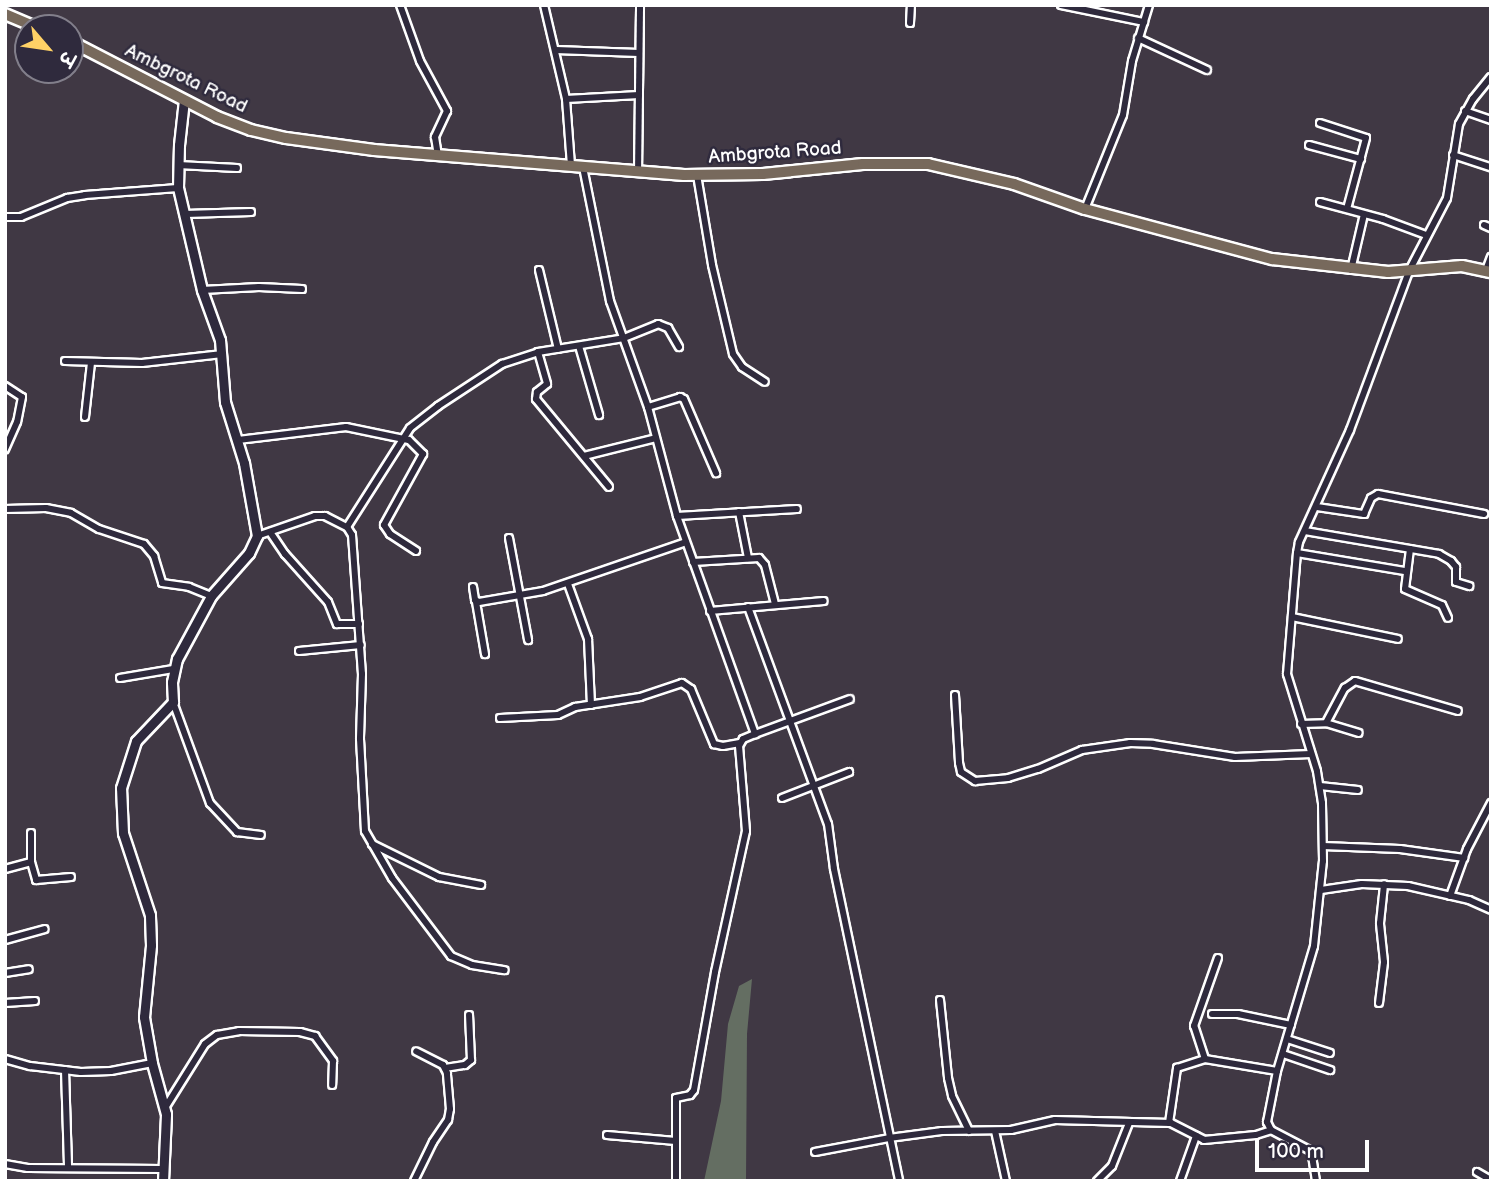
<!DOCTYPE html>
<html>
<head>
<meta charset="utf-8">
<style>
	body { margin:0 }
	#map { position:relative; width:1496px; height:1186px; overflow:hidden; background:#403844; font-family:"Balsamiq Sans","Playpen Sans Deva",sans-serif }
	div>[style] { position:absolute }
	[style*='--x'] { left:calc(var(--x)*1px); top:calc(var(--y)*1px); width:calc(var(--w)*1px); rotate:calc(var(--a)*1deg) }
	.green>* { inset:0; background:#646e62 }
	.roads { filter:drop-shadow(2px 0 #fff) drop-shadow(-2px 0 #fff) drop-shadow(0 2px #fff) drop-shadow(0 -2px #fff) }
	.street>* { height:6px; margin:-3px; padding:0 3px; transform-origin:3px; border-radius:3px; background:#2f2a3d }
	.secondary>* { height:9px; margin:-4.5px; padding:0 4.5px; transform-origin:4.5px; border-radius:4.5px; background:#2f2a3d }
	.primary>* { height:10px; margin:-5px; padding:0 5px; transform-origin:5px; border-radius:5px; background:#77695c }
	span { translate:-50% -50%; white-space:nowrap; text-align:center; line-height:1.15; -webkit-text-stroke:5px #2f2a3d; paint-order:stroke }
	.street-label { font-size:19px; color:#fff }
	.frame { position:absolute; inset:0; border:7px solid #fff; pointer-events:none }
	.north { position:absolute; left:14px; top:14px; width:70px; height:70px; box-sizing:border-box; background:#2f2a3d; border:2px solid #827f8b; border-radius:50%; rotate:119deg; font-size:19px; font-weight:700; line-height:28px; text-align:center; color:#fff }
	.north::after { content:''; display:block; margin:auto; width:24px; height:32px; background:#ffd166; clip-path:polygon(50% 0,100% 100%,50% 72%,0 100%) }
	.scale { position:absolute; left:1255px; top:1140px; width:114px; height:32px; box-sizing:border-box; border:4px solid #fff; border-top:0; padding-left:9px; font-size:21px; line-height:24px; white-space:nowrap; color:#fff; -webkit-text-stroke:5px #2f2a3d; paint-order:stroke }
</style>
</head>
<body>
<div id="map">
	<div class="green">
		<i style="clip-path:polygon(752px 979px,747px 1034px,746px 1181px,704px 1181px,721px 1101px,728px 1024px,739px 986px)"></i>
	</div>
	<div class="roads">
		<div class="street">
			<i style="--x:400;--y:5;--w:59;--a:70.3"></i>
			<i style="--x:420;--y:61;--w:57;--a:61.6"></i>
			<i style="--x:447;--y:111;--w:29;--a:115"></i>
			<i style="--x:435;--y:137;--w:18;--a:81"></i>
			<i style="--x:544;--y:5;--w:97;--a:76.8"></i>
			<i style="--x:566;--y:99;--w:67;--a:85.7"></i>
			<i style="--x:1061;--y:5;--w:85;--a:11.6"></i>
			<i style="--x:910;--y:23;--w:18;--a:-87"></i>
			<i style="--x:1138;--y:38;--w:76;--a:24.9"></i>
			<i style="--x:556;--y:50;--w:83;--a:2.1"></i>
			<i style="--x:566;--y:99;--w:73;--a:-3.1"></i>
			<i style="--x:1465;--y:111;--w:28;--a:19"></i>
			<i style="--x:1320;--y:123;--w:48;--a:18.1"></i>
			<i style="--x:1366;--y:138;--w:73;--a:105"></i>
			<i style="--x:1309;--y:145;--w:54;--a:15.1"></i>
			<i style="--x:1453;--y:155;--w:40;--a:18"></i>
			<i style="--x:178;--y:165;--w:59;--a:2.9"></i>
			<i style="--x:583;--y:167;--w:137;--a:78.6"></i>
			<i style="--x:610;--y:301;--w:113;--a:70.3"></i>
			<i style="--x:648;--y:407;--w:113;--a:75.1"></i>
			<i style="--x:677;--y:516;--w:232;--a:70.3"></i>
			<i style="--x:638;--y:173;--w:168;--a:-89.3"></i>
			<i style="--x:697;--y:175;--w:91;--a:80.5"></i>
			<i style="--x:712;--y:265;--w:91;--a:76.7"></i>
			<i style="--x:733;--y:354;--w:16;--a:55"></i>
			<i style="--x:742;--y:367;--w:27;--a:33"></i>
			<i style="--x:1320;--y:202;--w:65;--a:15.1"></i>
			<i style="--x:1383;--y:219;--w:46;--a:20.4"></i>
			<i style="--x:1085;--y:209;--w:101;--a:-68"></i>
			<i style="--x:1123;--y:115;--w:55;--a:-80.5"></i>
			<i style="--x:1132;--y:61;--w:59;--a:-73.1"></i>
			<i style="--x:185;--y:214;--w:66;--a:-1.7"></i>
			<i style="--x:5;--y:217;--w:16;--a:0"></i>
			<i style="--x:21;--y:217;--w:50;--a:-22.4"></i>
			<i style="--x:67;--y:198;--w:18;--a:-9"></i>
			<i style="--x:85;--y:195;--w:93;--a:-4.3"></i>
			<i style="--x:1484;--y:225;--w:8;--a:23"></i>
			<i style="--x:539;--y:270;--w:81;--a:76.5"></i>
			<i style="--x:1351;--y:270;--w:57;--a:-76.9"></i>
			<i style="--x:1486;--y:270;--w:14;--a:-69"></i>
			<i style="--x:202;--y:290;--w:57;--a:-3"></i>
			<i style="--x:259;--y:287;--w:43;--a:2.7"></i>
			<i style="--x:579;--y:346;--w:72;--a:73.8"></i>
			<i style="--x:538;--y:352;--w:33;--a:74"></i>
			<i style="--x:547;--y:384;--w:13;--a:141"></i>
			<i style="--x:537;--y:392;--w:7;--a:98"></i>
			<i style="--x:536;--y:399;--w:114;--a:50.3"></i>
			<i style="--x:65;--y:361;--w:77;--a:1.5"></i>
			<i style="--x:142;--y:363;--w:81;--a:-6.4"></i>
			<i style="--x:5;--y:386;--w:20;--a:33"></i>
			<i style="--x:22;--y:397;--w:25;--a:101"></i>
			<i style="--x:17;--y:422;--w:30;--a:114"></i>
			<i style="--x:648;--y:407;--w:34;--a:-17"></i>
			<i style="--x:680;--y:397;--w:4;--a:27"></i>
			<i style="--x:684;--y:399;--w:81;--a:66.6"></i>
			<i style="--x:85;--y:417;--w:54;--a:-83.7"></i>
			<i style="--x:238;--y:440;--w:109;--a:-6.9"></i>
			<i style="--x:346;--y:427;--w:64;--a:11.7"></i>
			<i style="--x:409;--y:440;--w:20;--a:45"></i>
			<i style="--x:423;--y:454;--w:81;--a:118.8"></i>
			<i style="--x:384;--y:525;--w:11;--a:56"></i>
			<i style="--x:390;--y:534;--w:31;--a:33"></i>
			<i style="--x:584;--y:456;--w:74;--a:-14"></i>
			<i style="--x:1317;--y:507;--w:48;--a:8.5"></i>
			<i style="--x:1364;--y:514;--w:17;--a:-66"></i>
			<i style="--x:1371;--y:498;--w:8;--a:-30"></i>
			<i style="--x:1378;--y:494;--w:108;--a:10.7"></i>
			<i style="--x:5;--y:509;--w:41;--a:-1.4"></i>
			<i style="--x:46;--y:508;--w:25;--a:11"></i>
			<i style="--x:71;--y:513;--w:32;--a:30"></i>
			<i style="--x:99;--y:529;--w:47;--a:18.4"></i>
			<i style="--x:144;--y:544;--w:16;--a:50"></i>
			<i style="--x:154;--y:556;--w:28;--a:73"></i>
			<i style="--x:162;--y:583;--w:27;--a:8"></i>
			<i style="--x:189;--y:587;--w:24;--a:22"></i>
			<i style="--x:739;--y:512;--w:47;--a:78.9"></i>
			<i style="--x:677;--y:516;--w:120;--a:-3.3"></i>
			<i style="--x:347;--y:527;--w:117;--a:-57.5"></i>
			<i style="--x:410;--y:428;--w:36;--a:-38"></i>
			<i style="--x:438;--y:406;--w:77;--a:-33.3"></i>
			<i style="--x:502;--y:364;--w:38;--a:-18"></i>
			<i style="--x:538;--y:352;--w:87;--a:-9.2"></i>
			<i style="--x:624;--y:338;--w:37;--a:-22"></i>
			<i style="--x:658;--y:324;--w:11;--a:22"></i>
			<i style="--x:668;--y:328;--w:22;--a:60"></i>
			<i style="--x:1305;--y:531;--w:136;--a:9.7"></i>
			<i style="--x:1439;--y:554;--w:14;--a:30"></i>
			<i style="--x:1451;--y:561;--w:8;--a:50"></i>
			<i style="--x:1456;--y:567;--w:15;--a:90"></i>
			<i style="--x:1456;--y:582;--w:14;--a:17"></i>
			<i style="--x:270;--y:532;--w:27;--a:56"></i>
			<i style="--x:285;--y:554;--w:64;--a:48.1"></i>
			<i style="--x:328;--y:602;--w:24;--a:68"></i>
			<i style="--x:337;--y:624;--w:22;--a:0"></i>
			<i style="--x:257;--y:536;--w:61;--a:-19"></i>
			<i style="--x:315;--y:516;--w:10;--a:0"></i>
			<i style="--x:325;--y:516;--w:25;--a:27"></i>
			<i style="--x:347;--y:527;--w:9;--a:58"></i>
			<i style="--x:352;--y:535;--w:139;--a:85.9"></i>
			<i style="--x:362;--y:674;--w:65;--a:91.8"></i>
			<i style="--x:360;--y:739;--w:92;--a:86.9"></i>
			<i style="--x:365;--y:831;--w:54;--a:60.1"></i>
			<i style="--x:392;--y:878;--w:98;--a:52.9"></i>
			<i style="--x:451;--y:956;--w:23;--a:23"></i>
			<i style="--x:472;--y:965;--w:33;--a:9"></i>
			<i style="--x:509;--y:538;--w:104;--a:79.4"></i>
			<i style="--x:1410;--y:549;--w:40;--a:97.1"></i>
			<i style="--x:1405;--y:589;--w:40;--a:23.4"></i>
			<i style="--x:1442;--y:605;--w:14;--a:65"></i>
			<i style="--x:1297;--y:553;--w:109;--a:9.5"></i>
			<i style="--x:693;--y:562;--w:66;--a:-3.5"></i>
			<i style="--x:759;--y:558;--w:9;--a:49"></i>
			<i style="--x:765;--y:565;--w:40;--a:75.6"></i>
			<i style="--x:568;--y:584;--w:59;--a:70"></i>
			<i style="--x:588;--y:639;--w:66;--a:87.4"></i>
			<i style="--x:473;--y:587;--w:13;--a:81"></i>
			<i style="--x:475;--y:600;--w:4;--a:27"></i>
			<i style="--x:479;--y:602;--w:65;--a:-9.8"></i>
			<i style="--x:543;--y:591;--w:151;--a:-18.9"></i>
			<i style="--x:476;--y:602;--w:53;--a:80.2"></i>
			<i style="--x:748;--y:607;--w:231;--a:69.8"></i>
			<i style="--x:828;--y:824;--w:45;--a:82.4"></i>
			<i style="--x:834;--y:869;--w:319;--a:78.2"></i>
			<i style="--x:710;--y:611;--w:114;--a:-5"></i>
			<i style="--x:1292;--y:617;--w:108;--a:11.7"></i>
			<i style="--x:299;--y:651;--w:62;--a:-5.5"></i>
			<i style="--x:120;--y:678;--w:54;--a:-9.6"></i>
			<i style="--x:955;--y:695;--w:68;--a:86.6"></i>
			<i style="--x:959;--y:763;--w:9;--a:77"></i>
			<i style="--x:961;--y:772;--w:17;--a:33"></i>
			<i style="--x:975;--y:781;--w:33;--a:-5"></i>
			<i style="--x:1008;--y:778;--w:31;--a:-17"></i>
			<i style="--x:1038;--y:769;--w:48;--a:-23.4"></i>
			<i style="--x:1082;--y:750;--w:49;--a:-8.3"></i>
			<i style="--x:1130;--y:743;--w:23;--a:2"></i>
			<i style="--x:1153;--y:744;--w:83;--a:9"></i>
			<i style="--x:1235;--y:757;--w:76;--a:-2.3"></i>
			<i style="--x:173;--y:702;--w:108;--a:69.9"></i>
			<i style="--x:210;--y:803;--w:40;--a:47"></i>
			<i style="--x:237;--y:832;--w:24;--a:7"></i>
			<i style="--x:500;--y:718;--w:58;--a:-3"></i>
			<i style="--x:558;--y:715;--w:19;--a:-25"></i>
			<i style="--x:575;--y:707;--w:66;--a:-8.7"></i>
			<i style="--x:640;--y:697;--w:44;--a:-18.4"></i>
			<i style="--x:682;--y:683;--w:11;--a:34"></i>
			<i style="--x:691;--y:689;--w:60;--a:67.3"></i>
			<i style="--x:714;--y:744;--w:9;--a:13"></i>
			<i style="--x:723;--y:746;--w:17;--a:-10"></i>
			<i style="--x:1326;--y:723;--w:40;--a:-62"></i>
			<i style="--x:1345;--y:688;--w:12;--a:-35"></i>
			<i style="--x:1355;--y:681;--w:107;--a:16.2"></i>
			<i style="--x:1301;--y:724;--w:25;--a:-2"></i>
			<i style="--x:1326;--y:723;--w:34;--a:17"></i>
			<i style="--x:1320;--y:786;--w:38;--a:6"></i>
			<i style="--x:782;--y:798;--w:72;--a:-21.2"></i>
			<i style="--x:372;--y:844;--w:75;--a:26.2"></i>
			<i style="--x:439;--y:877;--w:43;--a:10.8"></i>
			<i style="--x:1323;--y:846;--w:77;--a:2.2"></i>
			<i style="--x:1400;--y:849;--w:65;--a:8"></i>
			<i style="--x:31;--y:862;--w:19;--a:74"></i>
			<i style="--x:36;--y:880;--w:35;--a:-5"></i>
			<i style="--x:5;--y:869;--w:27;--a:-15"></i>
			<i style="--x:31;--y:862;--w:29;--a:-90"></i>
			<i style="--x:1321;--y:890;--w:41;--a:-8.3"></i>
			<i style="--x:1362;--y:884;--w:46;--a:2.5"></i>
			<i style="--x:1408;--y:886;--w:63;--a:12.9"></i>
			<i style="--x:1469;--y:900;--w:24;--a:24"></i>
			<i style="--x:1450;--y:896;--w:50;--a:-70.1"></i>
			<i style="--x:1467;--y:849;--w:52;--a:-62.4"></i>
			<i style="--x:5;--y:940;--w:41;--a:-15.4"></i>
			<i style="--x:5;--y:973;--w:24;--a:-9"></i>
			<i style="--x:940;--y:1000;--w:78;--a:84.1"></i>
			<i style="--x:948;--y:1078;--w:18;--a:77"></i>
			<i style="--x:952;--y:1096;--w:39;--a:64"></i>
			<i style="--x:5;--y:1003;--w:30;--a:-4"></i>
			<i style="--x:1379;--y:1003;--w:41;--a:-83"></i>
			<i style="--x:1384;--y:962;--w:39;--a:-96"></i>
			<i style="--x:1380;--y:923;--w:39;--a:-84"></i>
			<i style="--x:1212;--y:1014;--w:26;--a:0"></i>
			<i style="--x:1238;--y:1014;--w:54;--a:11.7"></i>
			<i style="--x:1287;--y:1039;--w:45;--a:18"></i>
			<i style="--x:1283;--y:1054;--w:50;--a:18.8"></i>
			<i style="--x:5;--y:1059;--w:26;--a:16"></i>
			<i style="--x:30;--y:1066;--w:51;--a:6.7"></i>
			<i style="--x:81;--y:1072;--w:30;--a:-2"></i>
			<i style="--x:111;--y:1071;--w:42;--a:-11"></i>
			<i style="--x:1205;--y:1059;--w:35;--a:-108"></i>
			<i style="--x:1194;--y:1026;--w:72;--a:-70.6"></i>
			<i style="--x:445;--y:1068;--w:20;--a:-9"></i>
			<i style="--x:465;--y:1065;--w:8;--a:-40"></i>
			<i style="--x:471;--y:1060;--w:45;--a:-92.5"></i>
			<i style="--x:65;--y:1070;--w:98;--a:88.2"></i>
			<i style="--x:165;--y:1108;--w:75;--a:-58"></i>
			<i style="--x:205;--y:1044;--w:15;--a:-37"></i>
			<i style="--x:217;--y:1035;--w:22;--a:-10"></i>
			<i style="--x:239;--y:1031;--w:61;--a:0.9"></i>
			<i style="--x:300;--y:1032;--w:16;--a:15"></i>
			<i style="--x:315;--y:1036;--w:31;--a:54"></i>
			<i style="--x:333;--y:1061;--w:24;--a:92"></i>
			<i style="--x:1169;--y:1123;--w:56;--a:-81.7"></i>
			<i style="--x:1177;--y:1068;--w:29;--a:-18"></i>
			<i style="--x:1205;--y:1059;--w:73;--a:9.5"></i>
			<i style="--x:995;--y:1131;--w:51;--a:77.6"></i>
			<i style="--x:607;--y:1135;--w:69;--a:5"></i>
			<i style="--x:815;--y:1152;--w:75;--a:-10.7"></i>
			<i style="--x:889;--y:1138;--w:53;--a:-7.5"></i>
			<i style="--x:942;--y:1131;--w:69;--a:-0.8"></i>
			<i style="--x:1011;--y:1130;--w:45;--a:-12.8"></i>
			<i style="--x:1055;--y:1120;--w:116;--a:1.5"></i>
			<i style="--x:1171;--y:1123;--w:37;--a:27"></i>
			<i style="--x:1204;--y:1140;--w:52;--a:-5.5"></i>
			<i style="--x:1256;--y:1135;--w:16;--a:-18"></i>
			<i style="--x:5;--y:1164;--w:23;--a:10"></i>
			<i style="--x:28;--y:1168;--w:134;--a:0.4"></i>
			<i style="--x:1477;--y:1172;--w:16;--a:30"></i>
			<i style="--x:414;--y:1181;--w:43;--a:-64"></i>
			<i style="--x:433;--y:1142;--w:27;--a:-56"></i>
			<i style="--x:448;--y:1120;--w:11;--a:-80"></i>
			<i style="--x:450;--y:1109;--w:36;--a:-95"></i>
			<i style="--x:447;--y:1073;--w:9;--a:-117"></i>
			<i style="--x:443;--y:1065;--w:30;--a:-153"></i>
			<i style="--x:676;--y:1181;--w:83;--a:-90"></i>
			<i style="--x:676;--y:1098;--w:14;--a:-12"></i>
			<i style="--x:690;--y:1095;--w:6;--a:-51"></i>
			<i style="--x:694;--y:1090;--w:120;--a:-79.9"></i>
			<i style="--x:715;--y:972;--w:144;--a:-77.6"></i>
			<i style="--x:746;--y:831;--w:85;--a:-94.7"></i>
			<i style="--x:739;--y:746;--w:8;--a:-60"></i>
			<i style="--x:743;--y:739;--w:13;--a:-23"></i>
			<i style="--x:755;--y:734;--w:101;--a:-20.2"></i>
			<i style="--x:1097;--y:1181;--w:21;--a:-45"></i>
			<i style="--x:1112;--y:1166;--w:46;--a:-68.4"></i>
			<i style="--x:1180;--y:1181;--w:48;--a:-70.4"></i>
			<i style="--x:1316;--y:1181;--w:30;--a:-99"></i>
			<i style="--x:1311;--y:1151;--w:45;--a:-152.3"></i>
			<i style="--x:1271;--y:1130;--w:9;--a:-117"></i>
			<i style="--x:1267;--y:1122;--w:52;--a:-78.9"></i>
			<i style="--x:1277;--y:1071;--w:130;--a:-73.5"></i>
			<i style="--x:1314;--y:946;--w:85;--a:-84"></i>
			<i style="--x:1323;--y:861;--w:58;--a:-91"></i>
			<i style="--x:1322;--y:803;--w:32;--a:-99"></i>
			<i style="--x:1317;--y:771;--w:102;--a:-107.2"></i>
			<i style="--x:1287;--y:674;--w:121;--a:-85.3"></i>
			<i style="--x:1297;--y:553;--w:11;--a:-80"></i>
			<i style="--x:1299;--y:542;--w:123;--a:-65.5"></i>
			<i style="--x:1350;--y:430;--w:170;--a:-69.6"></i>
			<i style="--x:1409;--y:271;--w:82;--a:-62.5"></i>
			<i style="--x:1447;--y:198;--w:75;--a:-80.8"></i>
			<i style="--x:1459;--y:124;--w:29;--a:-61"></i>
			<i style="--x:1473;--y:99;--w:28;--a:-51"></i>
		</div>
		<div class="secondary">
			<i style="--x:163;--y:1181;--w:67;--a:-87.4"></i>
			<i style="--x:166;--y:1114;--w:53;--a:-105.4"></i>
			<i style="--x:152;--y:1063;--w:47;--a:-99.9"></i>
			<i style="--x:144;--y:1017;--w:72;--a:-84.4"></i>
			<i style="--x:151;--y:945;--w:30;--a:-92"></i>
			<i style="--x:150;--y:915;--w:86;--a:-108.2"></i>
			<i style="--x:123;--y:833;--w:45;--a:-92.5"></i>
			<i style="--x:121;--y:788;--w:49;--a:-72.3"></i>
			<i style="--x:136;--y:741;--w:54;--a:-46.5"></i>
			<i style="--x:173;--y:702;--w:20;--a:-93"></i>
			<i style="--x:172;--y:682;--w:24;--a:-78"></i>
			<i style="--x:177;--y:659;--w:72;--a:-61.6"></i>
			<i style="--x:211;--y:596;--w:57;--a:-48.5"></i>
			<i style="--x:249;--y:553;--w:19;--a:-65"></i>
			<i style="--x:257;--y:536;--w:74;--a:-100.1"></i>
			<i style="--x:244;--y:463;--w:64;--a:-107.3"></i>
			<i style="--x:225;--y:402;--w:62;--a:-94.6"></i>
			<i style="--x:220;--y:340;--w:53;--a:-109.8"></i>
			<i style="--x:202;--y:290;--w:105;--a:-103.2"></i>
			<i style="--x:178;--y:188;--w:43;--a:-88.7"></i>
			<i style="--x:179;--y:145;--w:45;--a:-83.7"></i>
		</div>
		<div class="primary">
			<i style="--x:5;--y:14;--w:36;--a:23"></i>
			<i style="--x:70;--y:41;--w:165;--a:27.3"></i>
			<i style="--x:217;--y:117;--w:36;--a:21"></i>
			<i style="--x:251;--y:130;--w:36;--a:13"></i>
			<i style="--x:286;--y:138;--w:89;--a:7.8"></i>
			<i style="--x:374;--y:150;--w:311;--a:4.6"></i>
			<i style="--x:684;--y:175;--w:79;--a:-0.7"></i>
			<i style="--x:763;--y:174;--w:100;--a:-5.7"></i>
			<i style="--x:863;--y:164;--w:65;--a:0"></i>
			<i style="--x:928;--y:164;--w:88;--a:13.1"></i>
			<i style="--x:1014;--y:184;--w:75;--a:19.4"></i>
			<i style="--x:1085;--y:209;--w:194;--a:15"></i>
			<i style="--x:1272;--y:259;--w:117;--a:6.4"></i>
			<i style="--x:1388;--y:272;--w:74;--a:-4.6"></i>
			<i style="--x:1462;--y:266;--w:30;--a:12"></i>
		</div>
	</div>
	<div class="street-label">
		<span style="left:186px;top:79px;rotate:26deg">Ambgrota Road</span>
		<span style="left:775px;top:153px;rotate:-4deg">Ambgrota Road</span>
	</div>
	<div class="frame"></div>
	<div class="north">उ</div>
	<div class="scale">100 m</div>
</div>
</body>
</html>
